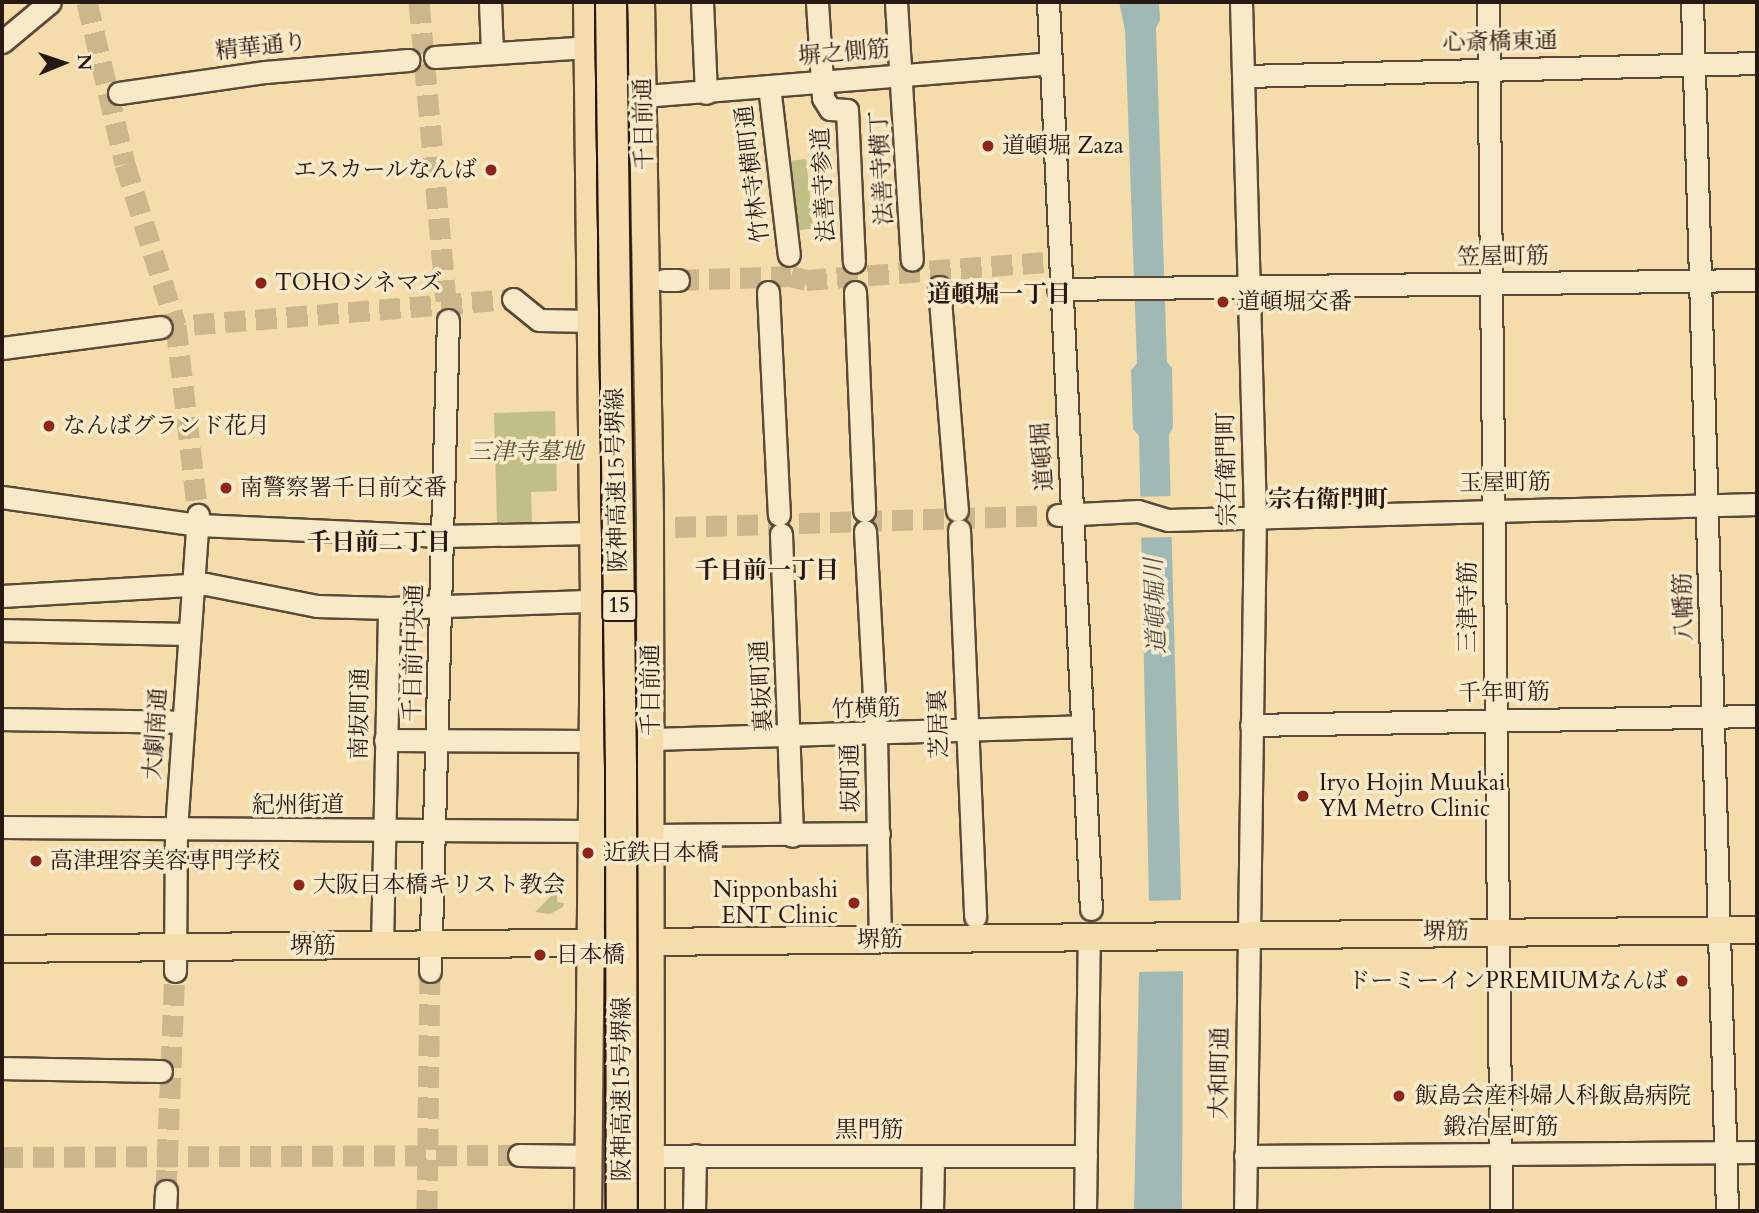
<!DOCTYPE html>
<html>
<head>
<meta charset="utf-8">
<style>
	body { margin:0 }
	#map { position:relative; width:1759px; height:1213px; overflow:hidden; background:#f5ddab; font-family:Cardo,"Noto Serif JP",serif }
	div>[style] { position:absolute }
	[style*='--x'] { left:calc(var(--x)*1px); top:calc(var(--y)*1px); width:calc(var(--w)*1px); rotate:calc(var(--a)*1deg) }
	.green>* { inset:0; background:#c1bf85; transform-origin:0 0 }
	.water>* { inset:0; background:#a1b9b5 }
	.pier>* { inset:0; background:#f5ddab; transform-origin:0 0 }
	.minor-tunnel>* { height:21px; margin-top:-10.5px; transform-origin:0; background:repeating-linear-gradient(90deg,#ccb68c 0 21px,transparent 0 31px) }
	.roads { filter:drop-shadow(2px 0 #5a4938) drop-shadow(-2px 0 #5a4938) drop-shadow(0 2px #5a4938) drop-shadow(0 -2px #5a4938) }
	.minor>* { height:21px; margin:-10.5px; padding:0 10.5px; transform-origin:10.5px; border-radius:10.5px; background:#f8e9c8 }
	.major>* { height:26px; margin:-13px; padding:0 13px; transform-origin:13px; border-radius:13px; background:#f5ddab }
	.bridges { filter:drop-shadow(2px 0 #271812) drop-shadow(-2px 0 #271812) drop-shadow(0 2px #271812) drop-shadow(0 -2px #271812) }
	.highway-bridge>* { height:30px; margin:-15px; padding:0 15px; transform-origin:15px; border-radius:15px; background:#f5ddab }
	.dots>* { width:19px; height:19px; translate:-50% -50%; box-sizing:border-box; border:4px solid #f8e9c8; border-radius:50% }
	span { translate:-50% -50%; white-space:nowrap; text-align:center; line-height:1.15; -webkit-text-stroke:7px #f8e9c8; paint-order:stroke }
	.shield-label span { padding:2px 5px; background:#f8e9c8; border:2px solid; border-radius:5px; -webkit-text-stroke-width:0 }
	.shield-label { font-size:21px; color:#271812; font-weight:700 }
	.street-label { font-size:23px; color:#271812 }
	.poi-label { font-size:23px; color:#271812 }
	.left { translate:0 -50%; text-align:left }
	.right { translate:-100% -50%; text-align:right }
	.park-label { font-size:23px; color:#554a34; font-style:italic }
	.neighbourhood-label { font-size:24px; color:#271812; font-weight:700 }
	.water-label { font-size:24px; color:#52504b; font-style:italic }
	.frame { position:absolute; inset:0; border:4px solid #271812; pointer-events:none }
	.north { position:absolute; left:28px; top:28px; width:70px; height:70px; -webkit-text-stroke:5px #f8e9c8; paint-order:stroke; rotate:88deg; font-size:19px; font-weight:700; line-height:28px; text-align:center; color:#271812 }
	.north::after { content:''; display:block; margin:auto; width:24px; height:32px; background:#271812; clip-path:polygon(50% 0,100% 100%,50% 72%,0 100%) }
</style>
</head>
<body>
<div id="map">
	<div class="green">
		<i style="left:806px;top:159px;width:70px;height:21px;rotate:84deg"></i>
		<i style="clip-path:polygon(555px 411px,557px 491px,531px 492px,532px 522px,497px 523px,494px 413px)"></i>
		<i style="clip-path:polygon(555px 877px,564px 882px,564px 888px,557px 889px,557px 902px,564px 903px,563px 907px,550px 914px,535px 912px,552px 895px,545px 888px)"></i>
	</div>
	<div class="water">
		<i style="clip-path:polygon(1119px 2px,1159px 2px,1160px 20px,1156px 28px,1167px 362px,1172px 368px,1173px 427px,1169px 435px,1183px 970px,1182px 1211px,1134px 1211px,1139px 974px,1149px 901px,1139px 436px,1133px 429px,1131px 370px,1137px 363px,1125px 30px)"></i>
	</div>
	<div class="pier">
		<i style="left:1174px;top:496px;width:41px;height:37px;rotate:89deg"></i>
		<i style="clip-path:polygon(1183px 900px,1187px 971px,1136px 972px,1145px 901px)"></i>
	</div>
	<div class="minor-tunnel">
		<i style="--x:87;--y:2;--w:166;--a:76.8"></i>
		<i style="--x:125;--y:164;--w:169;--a:72.4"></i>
		<i style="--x:176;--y:325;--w:191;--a:83.4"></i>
		<i style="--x:419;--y:2;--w:317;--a:84.8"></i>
		<i style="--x:678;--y:280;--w:113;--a:-2"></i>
		<i style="--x:791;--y:276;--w:16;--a:15"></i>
		<i style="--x:806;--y:280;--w:238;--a:-4.3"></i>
		<i style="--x:163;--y:327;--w:351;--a:-4.6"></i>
		<i style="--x:675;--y:527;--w:383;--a:-1.8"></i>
		<i style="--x:2;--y:1157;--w:517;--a:-0.22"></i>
		<i style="--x:166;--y:1191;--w:220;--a:-87.7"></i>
		<i style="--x:427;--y:1211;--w:240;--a:-89.3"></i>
	</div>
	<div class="roads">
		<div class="minor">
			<i style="--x:490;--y:2;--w:50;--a:87.7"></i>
			<i style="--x:702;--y:2;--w:91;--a:87.5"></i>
			<i style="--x:817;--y:2;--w:96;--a:86.4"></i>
			<i style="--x:823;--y:98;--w:13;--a:58"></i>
			<i style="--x:830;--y:109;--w:17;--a:3"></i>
			<i style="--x:847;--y:110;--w:152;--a:87.4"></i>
			<i style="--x:896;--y:2;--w:258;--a:86.5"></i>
			<i style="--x:1048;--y:2;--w:908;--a:87.29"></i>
			<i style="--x:1241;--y:2;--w:513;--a:88.44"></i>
			<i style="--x:1255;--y:515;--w:696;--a:90.82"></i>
			<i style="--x:1488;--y:2;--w:1209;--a:89.38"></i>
			<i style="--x:1692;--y:2;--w:1210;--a:88.34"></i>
			<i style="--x:2;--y:42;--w:62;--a:-39.8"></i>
			<i style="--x:435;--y:57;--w:153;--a:-3.7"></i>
			<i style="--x:1245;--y:76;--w:512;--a:-1.45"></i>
			<i style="--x:769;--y:86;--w:170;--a:83.3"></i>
			<i style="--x:119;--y:93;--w:148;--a:-8.2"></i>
			<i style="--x:265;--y:72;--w:144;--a:-4.8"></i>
			<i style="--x:644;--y:96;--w:407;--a:-4.6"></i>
			<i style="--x:664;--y:280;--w:14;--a:0"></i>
			<i style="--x:939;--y:287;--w:224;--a:85.4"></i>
			<i style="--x:1058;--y:289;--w:699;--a:-0.74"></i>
			<i style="--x:768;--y:292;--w:223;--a:87.2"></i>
			<i style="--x:855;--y:292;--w:219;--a:87.6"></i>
			<i style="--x:513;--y:299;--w:33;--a:39"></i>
			<i style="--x:539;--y:320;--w:53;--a:1.1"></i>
			<i style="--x:2;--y:348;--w:160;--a:-7.5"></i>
			<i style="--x:2;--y:497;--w:199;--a:8.1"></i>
			<i style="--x:199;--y:525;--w:243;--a:2.6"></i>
			<i style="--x:442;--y:536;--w:151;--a:-1.1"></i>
			<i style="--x:1058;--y:515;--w:80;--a:-2.9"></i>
			<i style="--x:1138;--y:511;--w:31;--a:17"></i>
			<i style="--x:1168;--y:520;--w:589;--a:-1.56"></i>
			<i style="--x:959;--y:530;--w:387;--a:87.6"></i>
			<i style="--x:865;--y:531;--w:204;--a:86.9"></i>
			<i style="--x:876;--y:735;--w:205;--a:88.9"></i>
			<i style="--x:781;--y:534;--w:302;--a:87.9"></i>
			<i style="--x:2;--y:596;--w:204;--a:-3.4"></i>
			<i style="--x:206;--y:584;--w:113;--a:11.2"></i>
			<i style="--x:317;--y:606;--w:72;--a:1.6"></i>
			<i style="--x:389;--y:608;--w:205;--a:-2"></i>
			<i style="--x:2;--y:630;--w:187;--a:1.2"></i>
			<i style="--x:2;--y:719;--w:181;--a:0.9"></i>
			<i style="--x:1251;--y:725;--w:506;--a:-1.02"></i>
			<i style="--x:652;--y:739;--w:430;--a:-1.7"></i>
			<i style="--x:385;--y:740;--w:208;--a:0.3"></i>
			<i style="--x:2;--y:827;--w:591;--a:0.39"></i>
			<i style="--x:652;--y:835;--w:227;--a:-0.5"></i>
			<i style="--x:382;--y:946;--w:338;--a:-88.8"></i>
			<i style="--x:175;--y:971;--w:141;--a:-89.6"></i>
			<i style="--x:176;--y:830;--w:316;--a:-86"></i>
			<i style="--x:430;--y:971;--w:651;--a:-88.42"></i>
			<i style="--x:2;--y:1068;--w:159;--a:1.1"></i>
			<i style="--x:519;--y:1155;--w:71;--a:0.8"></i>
			<i style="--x:652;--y:1156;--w:434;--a:0"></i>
			<i style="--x:1245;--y:1156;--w:512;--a:-0.45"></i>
			<i style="--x:165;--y:1211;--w:20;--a:-87"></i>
			<i style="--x:694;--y:1211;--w:56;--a:-89"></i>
			<i style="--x:932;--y:1211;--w:54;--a:-88.9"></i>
			<i style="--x:1085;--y:1211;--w:273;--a:-89.2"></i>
		</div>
		<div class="major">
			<i style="--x:587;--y:2;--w:599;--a:89.33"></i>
			<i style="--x:594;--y:601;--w:610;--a:90.56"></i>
			<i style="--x:641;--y:2;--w:514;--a:89"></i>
			<i style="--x:650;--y:516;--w:695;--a:89.92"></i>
			<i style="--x:2;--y:949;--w:1755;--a:-0.62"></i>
		</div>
	</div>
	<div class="bridges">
		<div class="highway-bridge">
			<i style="--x:611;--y:2;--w:766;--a:89.25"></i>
			<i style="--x:621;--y:768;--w:443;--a:89.9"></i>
		</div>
	</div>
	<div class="dots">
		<i style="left:988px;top:146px;background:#8f2418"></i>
		<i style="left:491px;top:170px;background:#8f2418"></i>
		<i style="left:261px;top:283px;background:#8f2418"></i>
		<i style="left:1223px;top:302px;background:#8f2418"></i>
		<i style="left:49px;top:426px;background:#8f2418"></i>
		<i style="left:226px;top:488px;background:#8f2418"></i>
		<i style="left:1303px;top:796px;background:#8f2418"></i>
		<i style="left:588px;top:853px;background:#8f2418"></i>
		<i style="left:36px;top:861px;background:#8f2418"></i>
		<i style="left:299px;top:885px;background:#8f2418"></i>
		<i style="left:854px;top:903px;background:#8f2418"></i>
		<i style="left:540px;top:955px;background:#8f2418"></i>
		<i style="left:1682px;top:981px;background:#8f2418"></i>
		<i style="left:1399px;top:1096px;background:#8f2418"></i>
	</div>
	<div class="shield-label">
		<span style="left:619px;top:606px">15</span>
	</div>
	<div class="street-label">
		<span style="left:1500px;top:42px;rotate:-1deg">心斎橋東通</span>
		<span style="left:261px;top:47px;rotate:-6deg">精華通り</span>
		<span style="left:844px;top:53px;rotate:-5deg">塀之側筋</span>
		<span style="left:644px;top:124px;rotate:-91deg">千日前通</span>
		<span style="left:882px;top:168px;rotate:-93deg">法善寺横丁</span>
		<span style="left:753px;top:174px;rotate:-97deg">竹林寺横町通</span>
		<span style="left:824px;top:185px;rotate:-93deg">法善寺参道</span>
		<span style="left:1503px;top:257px;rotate:-1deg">笠屋町筋</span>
		<span style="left:1043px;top:457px;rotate:-94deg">道頓堀</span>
		<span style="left:1227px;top:469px;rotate:-91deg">宗右衛門町</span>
		<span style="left:617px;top:480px;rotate:-91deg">阪神高速15号堺線</span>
		<span style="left:1505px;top:483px;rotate:-1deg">玉屋町筋</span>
		<span style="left:1468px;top:607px;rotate:-90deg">三津寺筋</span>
		<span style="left:1684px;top:607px;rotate:-92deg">八幡筋</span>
		<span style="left:414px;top:653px;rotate:-89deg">千日前中央通</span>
		<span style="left:762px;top:686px;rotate:-93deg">裏坂町通</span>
		<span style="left:651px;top:690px;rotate:-90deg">千日前通</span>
		<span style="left:1504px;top:693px;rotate:-1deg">千年町筋</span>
		<span style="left:866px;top:709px;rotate:-2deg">竹横筋</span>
		<span style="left:360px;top:714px;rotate:-89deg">南坂町通</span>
		<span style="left:939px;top:724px;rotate:-92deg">芝居裏</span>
		<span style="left:156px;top:734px;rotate:-86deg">大劇南通</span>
		<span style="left:851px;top:778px;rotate:-91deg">坂町通</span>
		<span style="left:298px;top:805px">紀州街道</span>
		<span style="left:1446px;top:932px;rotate:-1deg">堺筋</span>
		<span style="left:880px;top:940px;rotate:-2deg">堺筋</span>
		<span style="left:313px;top:946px">堺筋</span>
		<span style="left:1220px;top:1073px;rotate:-89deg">大和町通</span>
		<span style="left:622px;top:1089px;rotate:-90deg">阪神高速15号堺線</span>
		<span style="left:1501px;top:1127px">鍛冶屋町筋</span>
		<span style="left:869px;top:1130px">黒門筋</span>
	</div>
	<div class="poi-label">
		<span class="left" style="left:1002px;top:146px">道頓堀 Zaza</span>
		<span class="right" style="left:477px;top:170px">エスカールなんば</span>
		<span class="left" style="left:275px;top:283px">TOHOシネマズ</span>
		<span class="left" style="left:1237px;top:302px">道頓堀交番</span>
		<span class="left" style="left:63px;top:426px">なんばグランド花月</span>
		<span class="left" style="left:240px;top:488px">南警察署千日前交番</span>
		<span class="left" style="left:1319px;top:796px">Iryo Hojin Muukai<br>YM Metro Clinic</span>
		<span class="left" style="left:604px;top:853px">近鉄日本橋</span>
		<span class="left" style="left:50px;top:861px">高津理容美容専門学校</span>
		<span class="left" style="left:313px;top:885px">大阪日本橋キリスト教会</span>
		<span class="right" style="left:838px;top:903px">Nipponbashi<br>ENT Clinic</span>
		<span class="left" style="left:556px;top:955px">日本橋</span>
		<span class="right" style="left:1668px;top:981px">ドーミーインPREMIUMなんば</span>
		<span class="left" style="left:1415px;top:1096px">飯島会産科婦人科飯島病院</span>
	</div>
	<div class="park-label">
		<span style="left:526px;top:452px">三津寺墓地</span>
	</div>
	<div class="neighbourhood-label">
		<span style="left:999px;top:295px">道頓堀一丁目</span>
		<span style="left:1328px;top:500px">宗右衛門町</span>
		<span style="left:379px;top:543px">千日前二丁目</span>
		<span style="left:767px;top:571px">千日前一丁目</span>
	</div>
	<div class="water-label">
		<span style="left:1156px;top:606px;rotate:-92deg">道頓堀川</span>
	</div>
	<div class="frame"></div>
	<div class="north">N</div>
</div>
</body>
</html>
